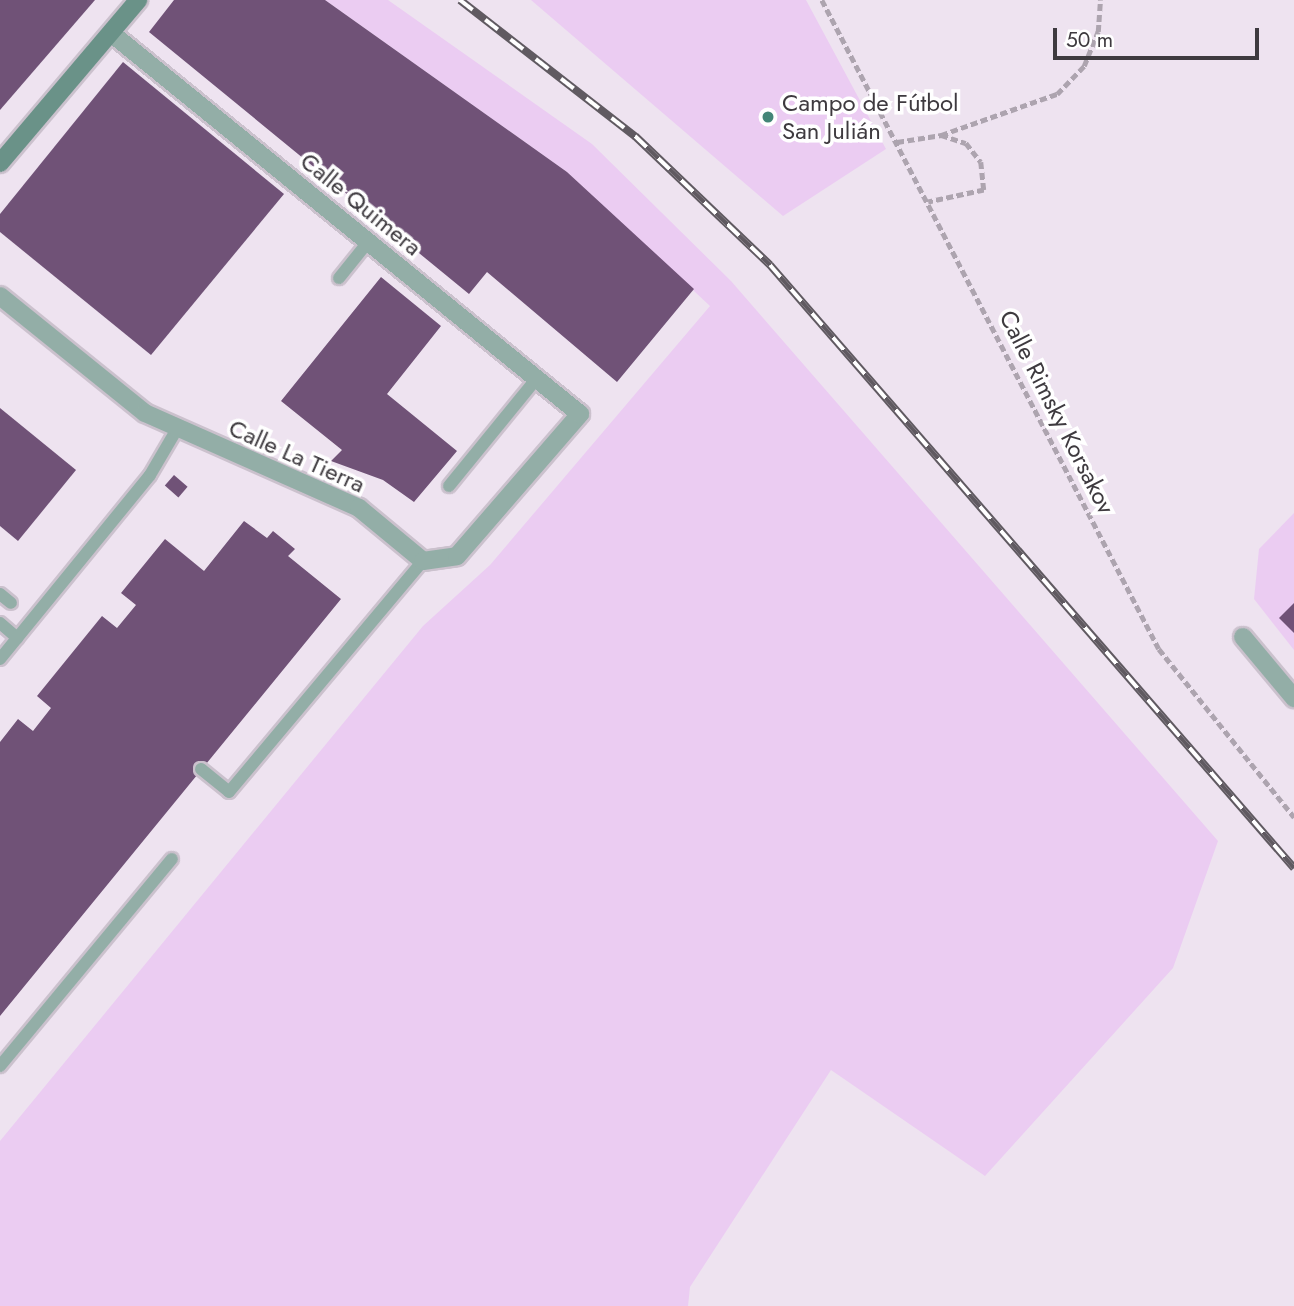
<!DOCTYPE html>
<html>
<head>
<meta charset="utf-8">
<style>
	body { margin:0 }
	#map { position:relative; width:1294px; height:1306px; overflow:hidden; background:#eee3f0; font-family:Jost,sans-serif }
	div>[style] { position:absolute }
	[style*='--x'] { left:calc(var(--x)*1px); top:calc(var(--y)*1px); width:calc(var(--w)*1px); rotate:calc(var(--a)*1deg) }
	.green>* { inset:0; background:#ebccf2 }
	.building>* { inset:0; background:#705277; transform-origin:0 0 }
	.path>* { height:4.5px; margin-top:-2.25px; transform-origin:0; background:repeating-linear-gradient(90deg,#ada4af 0 7px,transparent 0 10.5px) }
	.roads { filter:drop-shadow(2px 0 #cbc1cd) drop-shadow(-2px 0 #cbc1cd) drop-shadow(0 2px #cbc1cd) drop-shadow(0 -2px #cbc1cd) }
	.lane>* { height:12px; margin:-6px; padding:0 6px; transform-origin:6px; border-radius:6px; background:#93aea7 }
	.street>* { height:18px; margin:-9px; padding:0 9px; transform-origin:9px; border-radius:9px; background:#93aea7 }
	.secondary>* { height:18px; margin:-9px; padding:0 9px; transform-origin:9px; border-radius:9px; background:#6a9288 }
	.rail>* { height:8px; margin-top:-4px; transform-origin:0; background:repeating-linear-gradient(90deg,#fff 0 16px,#605a61 0 32px); box-sizing:border-box; border-block:2px solid #605a61 }
	.dots>* { width:19px; height:19px; translate:-50% -50%; box-sizing:border-box; border:4px solid #fff; border-radius:50% }
	span { translate:-50% -50%; white-space:nowrap; text-align:center; line-height:1.15; -webkit-text-stroke:7px #fff; paint-order:stroke }
	.poi-label { font-size:24px; color:#3e3a3f }
	.left { translate:0 -50%; text-align:left }
	.street-label { font-size:24px; color:#3e3a3f }
	.scale { position:absolute; left:1053px; top:28px; width:206px; height:32px; box-sizing:border-box; border:4px solid #3e3a3f; border-top:0; padding-left:9px; font-size:21px; line-height:24px; white-space:nowrap; color:#3e3a3f; -webkit-text-stroke:5px #fff; paint-order:stroke }
</style>
</head>
<body>
<div id="map">
	<div class="green">
		<i style="clip-path:polygon(325px 0,388px 0,592px 144px,731px 281px,1218px 841px,1173px 968px,985px 1176px,831px 1070px,690px 1287px,688px 1306px,0 1306px,0 1141px,423px 626px,490px 565px,710px 306px,567px 172px)"></i>
		<i style="clip-path:polygon(531px 0,806px 0,886px 149px,783px 216px)"></i>
		<i style="clip-path:polygon(1294px 513px,1294px 650px,1254px 599px,1259px 549px)"></i>
	</div>
	<div class="building">
		<i style="clip-path:polygon(0 0,95px 0,0 110px)"></i>
		<i style="clip-path:polygon(174px 0,325px 0,567px 172px,694px 289px,617px 382px,487px 272px,469px 294px,149px 32px)"></i>
		<i style="clip-path:polygon(123px 62px,284px 194px,151px 355px,0 232px,0 214px)"></i>
		<i style="clip-path:polygon(381px 277px,441px 326px,387px 394px,457px 451px,414px 502px,383px 480px,331px 461px,342px 450px,281px 401px)"></i>
		<i style="clip-path:polygon(0 408px,76px 470px,18px 541px,0 526px)"></i>
		<i style="left:174px;top:475px;width:18px;height:14px;rotate:41deg"></i>
		<i style="clip-path:polygon(244px 521px,267px 538px,273px 531px,295px 549px,288px 556px,341px 599px,0 1016px,0 742px,18px 719px,33px 731px,51px 708px,37px 696px,102px 616px,117px 628px,136px 605px,121px 593px,165px 539px,204px 571px)"></i>
		<i style="clip-path:polygon(1294px 603px,1294px 633px,1279px 618px)"></i>
	</div>
	<div class="path">
		<i style="--x:822;--y:0;--w:731;--a:62.56"></i>
		<i style="--x:1159;--y:649;--w:216;--a:51.2"></i>
		<i style="--x:941;--y:135;--w:123;--a:-19.5"></i>
		<i style="--x:1057;--y:94;--w:39;--a:-46"></i>
		<i style="--x:1084;--y:66;--w:37;--a:-68"></i>
		<i style="--x:1098;--y:32;--w:32;--a:-86"></i>
		<i style="--x:897;--y:142;--w:45;--a:-9"></i>
		<i style="--x:941;--y:135;--w:26;--a:18"></i>
		<i style="--x:966;--y:143;--w:24;--a:52"></i>
		<i style="--x:981;--y:162;--w:28;--a:84"></i>
		<i style="--x:984;--y:190;--w:57;--a:167.9"></i>
	</div>
	<div class="roads">
		<div class="lane">
			<i style="--x:339;--y:278;--w:46;--a:-51.1"></i>
			<i style="--x:449;--y:486;--w:139;--a:-50.8"></i>
			<i style="--x:0;--y:594;--w:14;--a:39"></i>
			<i style="--x:0;--y:623;--w:23;--a:41"></i>
			<i style="--x:0;--y:659;--w:237;--a:-50.8"></i>
			<i style="--x:150;--y:475;--w:53;--a:-59.6"></i>
			<i style="--x:201;--y:769;--w:36;--a:39"></i>
			<i style="--x:229;--y:792;--w:302;--a:-50"></i>
			<i style="--x:0;--y:1066;--w:269;--a:-50.3"></i>
		</div>
		<div class="street">
			<i style="--x:0;--y:296;--w:186;--a:38.9"></i>
			<i style="--x:145;--y:413;--w:234;--a:23.9"></i>
			<i style="--x:359;--y:508;--w:83;--a:39.6"></i>
			<i style="--x:423;--y:561;--w:34;--a:-8"></i>
			<i style="--x:457;--y:556;--w:188;--a:-49.1"></i>
			<i style="--x:580;--y:414;--w:604;--a:-140.91"></i>
			<i style="--x:1243;--y:637;--w:80;--a:50.1"></i>
		</div>
		<div class="secondary">
			<i style="--x:0;--y:163;--w:214;--a:-49.7"></i>
		</div>
	</div>
	<div class="rail">
		<i style="--x:460;--y:0;--w:222;--a:37.9"></i>
		<i style="--x:635;--y:136;--w:187;--a:43.7"></i>
		<i style="--x:770;--y:265;--w:799;--a:49.01"></i>
	</div>
	<div class="dots">
		<i style="left:768px;top:117px;background:#438577"></i>
	</div>
	<div class="poi-label">
		<span class="left" style="left:782px;top:117px">Campo de Fútbol<br>San Julián</span>
	</div>
	<div class="street-label">
		<span style="left:361px;top:204px;rotate:39deg">Calle Quimera</span>
		<span style="left:1057px;top:412px;rotate:63deg">Calle Rimsky Korsakov</span>
		<span style="left:297px;top:456px;rotate:24deg">Calle La Tierra</span>
	</div>
	<div class="scale">50 m</div>
</div>
</body>
</html>
